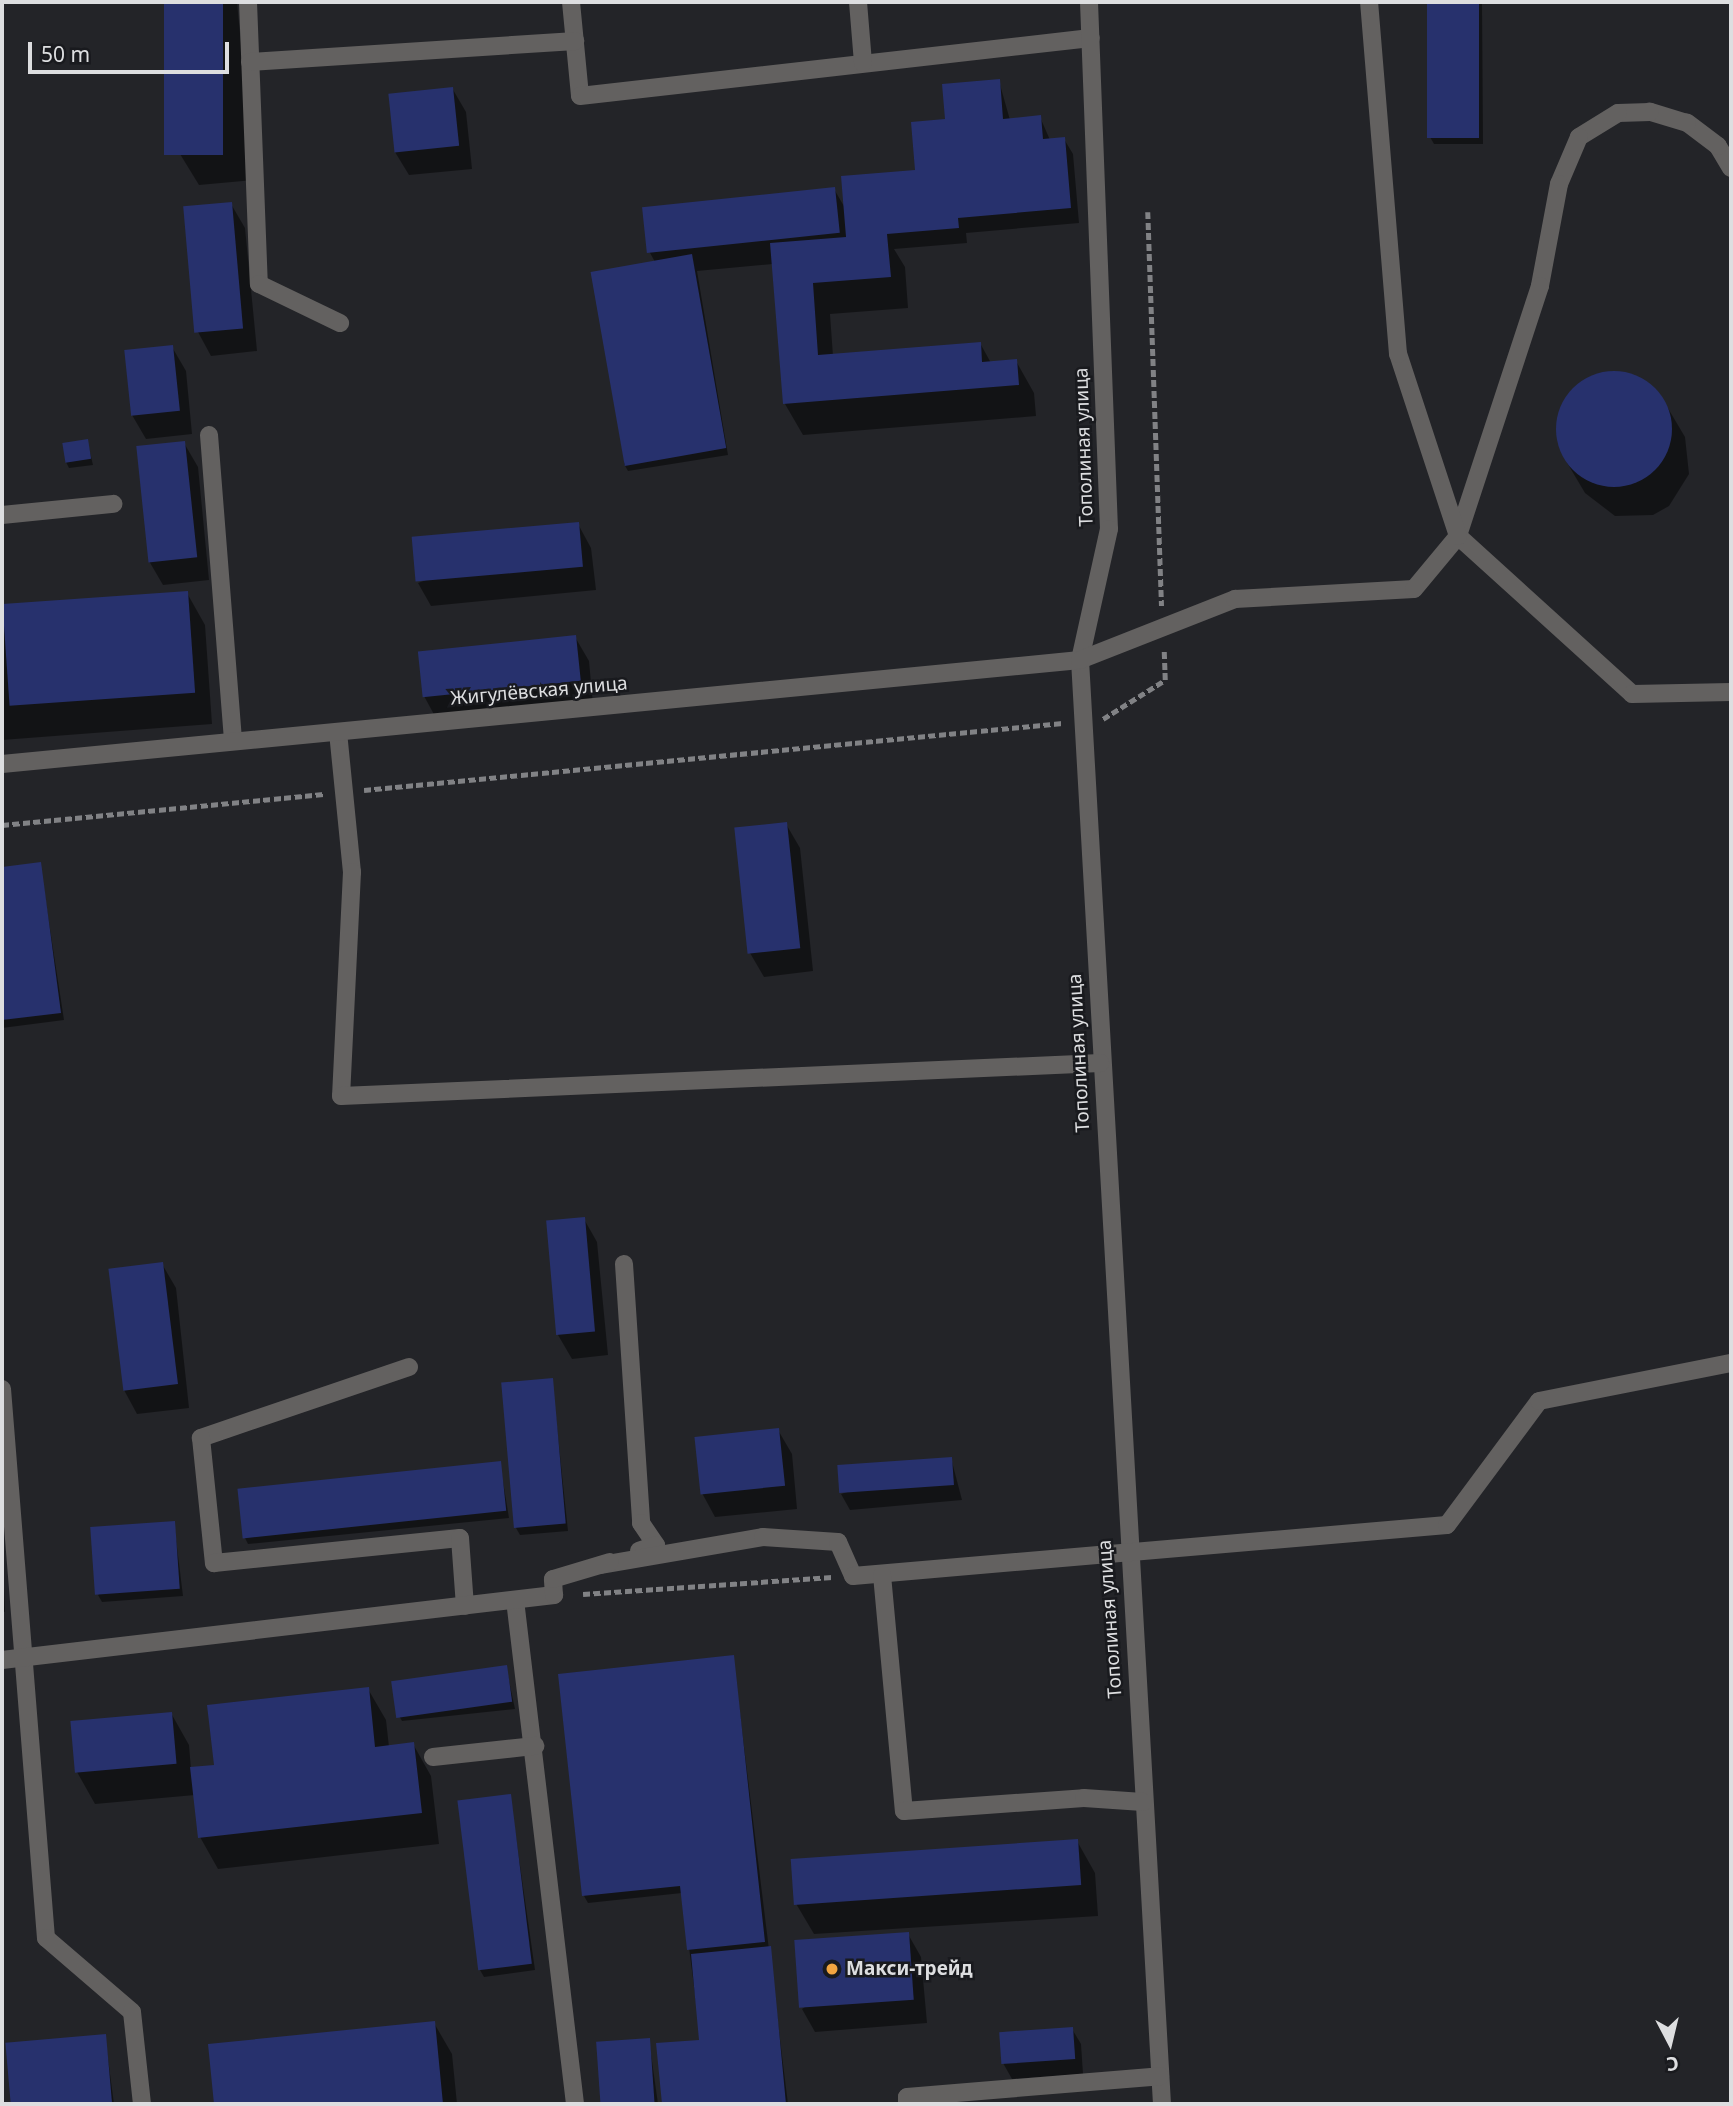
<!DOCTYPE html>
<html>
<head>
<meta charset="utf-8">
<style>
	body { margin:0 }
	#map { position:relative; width:1733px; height:2106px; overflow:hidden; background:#232428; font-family:"Noto Sans",sans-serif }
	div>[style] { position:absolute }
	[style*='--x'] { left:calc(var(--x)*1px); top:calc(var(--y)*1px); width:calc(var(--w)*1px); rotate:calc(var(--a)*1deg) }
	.shadow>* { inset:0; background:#0007 }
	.building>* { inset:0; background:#27316d; transform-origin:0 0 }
	.round { border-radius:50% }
	.path>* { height:4.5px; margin-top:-2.25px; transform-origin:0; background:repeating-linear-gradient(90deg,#818285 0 7px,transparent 0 10.5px) }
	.minor>* { height:18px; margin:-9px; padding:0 9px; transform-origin:9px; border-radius:9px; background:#636160 }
	.dots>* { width:19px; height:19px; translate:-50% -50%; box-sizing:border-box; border:4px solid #191a1e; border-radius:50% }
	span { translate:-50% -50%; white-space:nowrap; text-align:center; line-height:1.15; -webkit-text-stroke:5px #191a1e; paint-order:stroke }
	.street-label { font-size:19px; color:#dddee0 }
	.poi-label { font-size:19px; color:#dddee0; font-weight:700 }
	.left { translate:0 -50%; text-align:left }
	.frame { position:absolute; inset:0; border:4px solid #dddee0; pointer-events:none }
	.north { position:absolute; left:1635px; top:2008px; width:70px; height:70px; -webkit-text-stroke:5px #191a1e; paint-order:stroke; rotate:173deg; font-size:19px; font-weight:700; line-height:28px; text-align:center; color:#dddee0 }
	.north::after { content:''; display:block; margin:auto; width:24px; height:32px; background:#dddee0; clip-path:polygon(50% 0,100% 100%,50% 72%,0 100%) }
	.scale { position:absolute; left:28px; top:42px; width:201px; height:32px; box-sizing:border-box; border:4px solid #dddee0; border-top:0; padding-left:9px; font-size:21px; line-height:24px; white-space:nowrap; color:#dddee0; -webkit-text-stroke:5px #191a1e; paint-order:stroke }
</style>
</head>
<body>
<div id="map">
	<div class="shadow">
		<i style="clip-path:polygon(165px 2px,237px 2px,254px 180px,199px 185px,180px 154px)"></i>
		<i style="clip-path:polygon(1429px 2px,1482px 2px,1483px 144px,1434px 144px,1430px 137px)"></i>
		<i style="clip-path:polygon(999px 81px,1010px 120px,1040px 117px,1050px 140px,1064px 139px,1073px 154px,1079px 223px,966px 233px,967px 243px,894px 249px,905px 267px,908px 308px,830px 314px,833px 356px,980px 343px,991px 363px,1016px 361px,1034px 393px,1036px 416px,803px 435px,785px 404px,773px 264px,697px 271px,728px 455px,628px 471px,624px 464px,655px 262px,649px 251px,834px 189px,845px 208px,917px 171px,947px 120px)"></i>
		<i style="clip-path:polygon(452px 88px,466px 112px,472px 169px,409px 175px,395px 152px)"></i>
		<i style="clip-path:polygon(231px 204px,245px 228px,257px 351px,211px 356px,198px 332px)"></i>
		<i style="clip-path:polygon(172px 347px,186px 371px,192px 434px,146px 439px,132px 415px)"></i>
		<i style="clip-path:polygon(1623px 372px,1640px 378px,1666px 405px,1685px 437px,1689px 474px,1669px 506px,1653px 515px,1615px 516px,1585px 493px,1566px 461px,1557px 424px,1572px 390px,1586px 379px)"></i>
		<i style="clip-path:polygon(87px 440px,93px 465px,69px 468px,65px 460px)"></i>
		<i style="clip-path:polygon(184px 443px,198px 467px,209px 580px,163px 585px,149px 561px)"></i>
		<i style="clip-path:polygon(578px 524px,591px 548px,596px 590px,431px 606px,418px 583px)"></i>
		<i style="clip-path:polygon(187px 593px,205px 625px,212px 724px,2px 740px,2px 606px)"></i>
		<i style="clip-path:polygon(575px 637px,589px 661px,593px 704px,437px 720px,424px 696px)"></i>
		<i style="clip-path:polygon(786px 824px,800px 848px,813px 971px,764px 977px,750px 953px)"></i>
		<i style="clip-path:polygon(40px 864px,64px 1020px,2px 1028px,2px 869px)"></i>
		<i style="clip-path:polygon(584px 1219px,597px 1242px,608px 1355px,572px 1359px,558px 1335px)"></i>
		<i style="clip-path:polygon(162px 1264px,176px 1288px,189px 1408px,137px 1414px,124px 1390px)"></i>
		<i style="clip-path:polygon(552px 1380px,568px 1531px,520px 1535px,516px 1528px)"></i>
		<i style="clip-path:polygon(778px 1430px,792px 1454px,797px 1509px,715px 1517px,702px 1493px)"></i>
		<i style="clip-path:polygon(951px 1458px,962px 1500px,850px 1510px,841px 1494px)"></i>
		<i style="clip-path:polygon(500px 1463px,509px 1518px,248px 1544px,244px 1536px)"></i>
		<i style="clip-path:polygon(174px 1523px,183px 1596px,102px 1602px,98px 1595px)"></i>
		<i style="clip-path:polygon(2px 1538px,5px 1612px,2px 1611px)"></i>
		<i style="clip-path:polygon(733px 1657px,788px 2104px,664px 2104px,658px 2045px,701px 2041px,682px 1893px,588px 1903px,584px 1896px)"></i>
		<i style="clip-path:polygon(506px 1667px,515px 1709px,402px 1721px,398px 1714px)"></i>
		<i style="clip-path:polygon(368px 1689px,386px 1720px,389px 1747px,413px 1744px,431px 1776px,439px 1844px,218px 1869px,200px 1837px,195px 1795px,95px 1804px,77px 1772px,171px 1713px,189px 1745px,191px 1769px,216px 1766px)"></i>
		<i style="clip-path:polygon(510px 1796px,535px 1970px,484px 1977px,480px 1970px)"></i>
		<i style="clip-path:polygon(1077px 1841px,1095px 1873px,1098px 1916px,814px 1934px,795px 1902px)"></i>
		<i style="clip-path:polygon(908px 1934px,921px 1957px,927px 2023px,815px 2032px,802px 2009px)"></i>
		<i style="clip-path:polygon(434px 2023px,452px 2054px,457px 2104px,215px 2104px,209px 2046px)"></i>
		<i style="clip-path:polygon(1072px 2029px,1081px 2044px,1083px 2074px,1012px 2079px,1003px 2063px)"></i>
		<i style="clip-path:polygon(105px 2036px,114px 2104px,12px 2104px,7px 2044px)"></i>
		<i style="clip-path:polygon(649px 2040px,658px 2104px,603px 2104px,598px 2044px)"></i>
	</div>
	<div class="building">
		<i style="left:164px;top:2px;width:59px;height:153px"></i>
		<i style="left:1427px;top:2px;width:52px;height:136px"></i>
		<i style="clip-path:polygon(1000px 79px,1003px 119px,1041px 115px,1043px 139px,1065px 137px,1071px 208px,958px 218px,959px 228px,887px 234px,891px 277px,813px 283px,818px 355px,981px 342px,982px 362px,1017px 359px,1019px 385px,783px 404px,770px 243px,846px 237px,841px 176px,915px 170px,911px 122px,945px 119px,942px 84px)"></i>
		<i style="left:453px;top:87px;width:59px;height:65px;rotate:84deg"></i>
		<i style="left:835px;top:187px;width:46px;height:194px;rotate:84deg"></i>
		<i style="left:232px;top:202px;width:127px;height:49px;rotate:85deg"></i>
		<i style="left:692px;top:254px;width:197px;height:103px;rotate:80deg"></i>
		<i style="left:173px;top:345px;width:66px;height:49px;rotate:84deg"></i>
		<i class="round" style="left:1556px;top:371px;width:116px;height:116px"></i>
		<i style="left:88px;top:439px;width:20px;height:26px;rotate:81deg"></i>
		<i style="left:185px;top:441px;width:117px;height:49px;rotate:84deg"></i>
		<i style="left:579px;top:522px;width:45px;height:168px;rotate:85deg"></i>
		<i style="left:188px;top:591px;width:102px;height:186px;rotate:86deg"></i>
		<i style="left:576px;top:635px;width:46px;height:159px;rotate:84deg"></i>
		<i style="left:787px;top:822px;width:127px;height:53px;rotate:84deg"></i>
		<i style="clip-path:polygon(41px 862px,61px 1013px,2px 1020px,2px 867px)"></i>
		<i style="left:585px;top:1217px;width:115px;height:39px;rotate:85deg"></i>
		<i style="left:163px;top:1262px;width:123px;height:55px;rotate:83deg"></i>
		<i style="left:553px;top:1378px;width:146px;height:52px;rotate:85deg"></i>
		<i style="left:779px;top:1428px;width:58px;height:85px;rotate:84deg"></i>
		<i style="left:952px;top:1457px;width:28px;height:115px;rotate:86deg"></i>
		<i style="left:501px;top:1461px;width:50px;height:265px;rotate:84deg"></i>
		<i style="left:175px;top:1521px;width:68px;height:85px;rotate:86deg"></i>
		<i style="clip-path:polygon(734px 1655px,765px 1942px,687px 1950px,680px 1886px,582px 1896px,558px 1674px)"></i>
		<i style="left:507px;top:1665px;width:37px;height:117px;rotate:82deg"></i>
		<i style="clip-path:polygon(369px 1687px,375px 1747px,414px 1742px,422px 1813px,198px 1838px,190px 1767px,214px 1765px,207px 1705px)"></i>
		<i style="left:172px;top:1712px;width:52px;height:102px;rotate:85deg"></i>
		<i style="left:511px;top:1794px;width:171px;height:54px;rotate:83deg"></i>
		<i style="left:1078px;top:1839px;width:46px;height:288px;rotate:86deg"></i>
		<i style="left:909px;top:1932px;width:68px;height:115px;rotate:86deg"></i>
		<i style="clip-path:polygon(771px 1946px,786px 2104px,662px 2104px,656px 2043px,699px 2040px,691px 1954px)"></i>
		<i style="clip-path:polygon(435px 2021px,443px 2104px,214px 2104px,208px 2044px)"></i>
		<i style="left:1073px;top:2027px;width:32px;height:74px;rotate:86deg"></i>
		<i style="left:106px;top:2034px;width:70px;height:101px;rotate:85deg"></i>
		<i style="left:650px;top:2038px;width:66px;height:54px;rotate:86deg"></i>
	</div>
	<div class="path">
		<i style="--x:1148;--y:212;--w:394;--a:88"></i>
		<i style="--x:1103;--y:719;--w:73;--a:-32.2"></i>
		<i style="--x:1165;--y:680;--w:30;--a:-92"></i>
		<i style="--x:364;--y:790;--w:702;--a:-5.48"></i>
		<i style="--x:2;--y:825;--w:323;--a:-5.5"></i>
		<i style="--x:583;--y:1594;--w:250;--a:-3.9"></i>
	</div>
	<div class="minor">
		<i style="--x:248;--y:2;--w:282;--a:87.8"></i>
		<i style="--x:259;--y:284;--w:90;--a:25.7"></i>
		<i style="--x:571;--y:2;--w:94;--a:84.5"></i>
		<i style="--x:580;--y:96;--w:514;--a:-6.48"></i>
		<i style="--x:858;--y:2;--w:61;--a:85.3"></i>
		<i style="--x:1089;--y:2;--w:527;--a:87.83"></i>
		<i style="--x:1109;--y:529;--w:134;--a:102.5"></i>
		<i style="--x:1080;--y:660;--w:1446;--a:86.75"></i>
		<i style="--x:250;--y:62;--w:326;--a:-3.7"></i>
		<i style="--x:1731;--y:168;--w:26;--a:-121"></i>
		<i style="--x:1718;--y:146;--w:39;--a:-143"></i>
		<i style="--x:1687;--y:123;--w:39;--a:-163"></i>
		<i style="--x:1650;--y:112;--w:32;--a:178"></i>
		<i style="--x:1618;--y:113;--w:46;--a:148.4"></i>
		<i style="--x:1579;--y:137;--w:51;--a:113.1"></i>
		<i style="--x:1559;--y:184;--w:104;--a:100.6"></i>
		<i style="--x:1540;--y:286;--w:263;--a:108.2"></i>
		<i style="--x:1458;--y:536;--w:235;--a:42.2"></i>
		<i style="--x:1632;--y:694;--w:99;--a:-1.2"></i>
		<i style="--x:209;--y:435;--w:307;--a:85.5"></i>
		<i style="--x:2;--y:515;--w:112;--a:-5.7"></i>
		<i style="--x:338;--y:732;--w:141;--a:84.3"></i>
		<i style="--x:352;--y:872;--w:224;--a:92.8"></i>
		<i style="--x:341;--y:1096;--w:760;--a:-2.49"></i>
		<i style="--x:2;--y:764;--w:1083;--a:-5.51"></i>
		<i style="--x:1080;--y:660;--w:167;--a:-21.5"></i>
		<i style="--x:1235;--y:599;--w:179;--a:-3.2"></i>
		<i style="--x:1414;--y:589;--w:69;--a:-50.3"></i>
		<i style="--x:1458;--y:536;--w:192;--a:-108.2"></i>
		<i style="--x:1398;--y:354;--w:353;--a:-94.7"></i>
		<i style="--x:624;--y:1264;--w:260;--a:86.2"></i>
		<i style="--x:641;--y:1523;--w:27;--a:56"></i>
		<i style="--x:656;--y:1545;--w:18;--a:161"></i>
		<i style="--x:409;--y:1367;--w:220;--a:161.2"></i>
		<i style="--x:201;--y:1438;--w:126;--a:84.1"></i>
		<i style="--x:214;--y:1563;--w:247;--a:-5.8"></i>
		<i style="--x:460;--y:1538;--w:68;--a:85.8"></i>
		<i style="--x:2;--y:1389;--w:551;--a:85.42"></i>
		<i style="--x:46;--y:1938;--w:113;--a:40.7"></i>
		<i style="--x:132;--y:2012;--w:93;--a:83.8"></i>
		<i style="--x:601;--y:1565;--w:164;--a:-9.8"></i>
		<i style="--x:763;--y:1537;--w:75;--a:3.8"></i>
		<i style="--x:838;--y:1542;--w:37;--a:66"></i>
		<i style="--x:853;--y:1576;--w:596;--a:-4.91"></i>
		<i style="--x:1447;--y:1525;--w:154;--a:-53.4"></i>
		<i style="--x:1539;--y:1401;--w:196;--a:-11.2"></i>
		<i style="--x:882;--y:1575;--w:237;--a:84.7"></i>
		<i style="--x:904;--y:1811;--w:180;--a:-4.1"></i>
		<i style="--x:1084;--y:1798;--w:59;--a:3.9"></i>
		<i style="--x:515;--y:1600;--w:508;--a:83.21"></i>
		<i style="--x:2;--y:1660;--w:556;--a:-6.72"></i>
		<i style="--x:554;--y:1595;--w:16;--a:-94"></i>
		<i style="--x:553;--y:1579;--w:59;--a:-16.6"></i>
		<i style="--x:433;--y:1757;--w:103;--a:-6.2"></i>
		<i style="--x:907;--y:2104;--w:7;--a:-90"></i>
		<i style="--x:907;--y:2097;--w:254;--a:-4.7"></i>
	</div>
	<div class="dots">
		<i style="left:832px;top:1969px;background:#f2a541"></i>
	</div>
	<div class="street-label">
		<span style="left:1084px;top:447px;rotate:-92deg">Тополиная улица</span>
		<span style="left:539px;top:691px;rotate:-5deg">Жигулёвская улица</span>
		<span style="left:1079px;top:1053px;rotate:-93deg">Тополиная улица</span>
		<span style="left:1110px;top:1619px;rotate:-94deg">Тополиная улица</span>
	</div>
	<div class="poi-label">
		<span class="left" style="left:846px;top:1969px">Макси-трейд</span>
	</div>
	<div class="frame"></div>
	<div class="north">С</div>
	<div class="scale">50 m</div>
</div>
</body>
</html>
